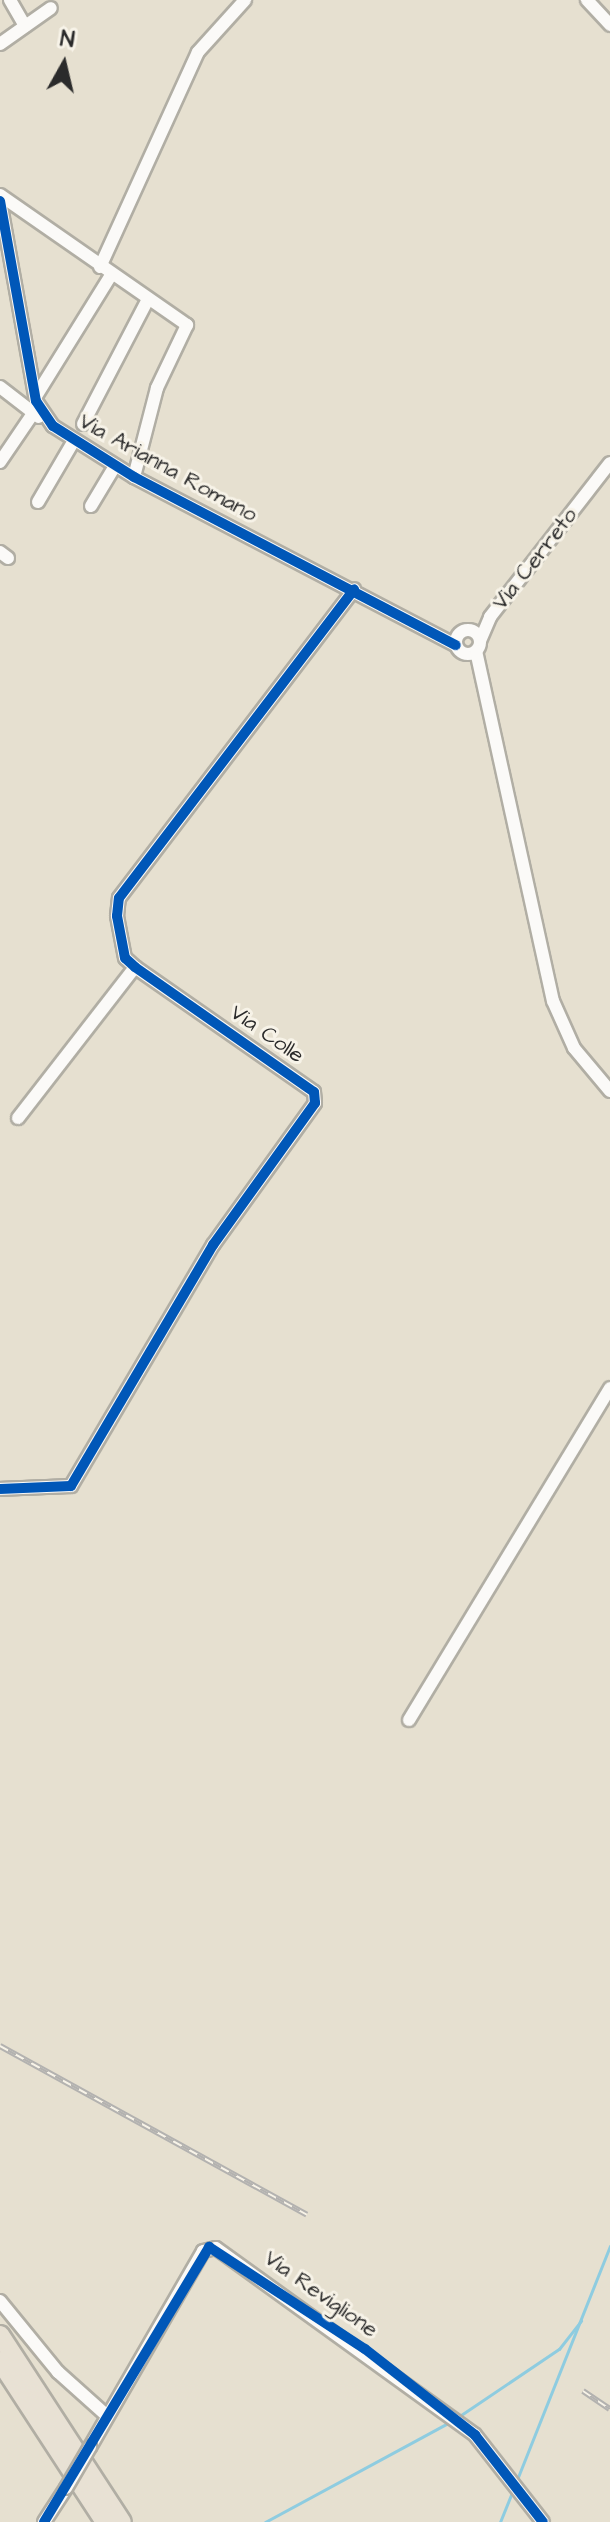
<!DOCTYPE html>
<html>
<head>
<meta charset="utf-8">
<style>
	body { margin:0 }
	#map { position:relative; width:610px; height:2522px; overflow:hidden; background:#e6e0d0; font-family:"Architects Daughter",sans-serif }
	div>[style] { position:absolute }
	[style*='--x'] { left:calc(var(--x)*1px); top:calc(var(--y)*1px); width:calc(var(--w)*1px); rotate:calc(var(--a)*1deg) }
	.stream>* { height:3px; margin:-1.5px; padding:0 1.5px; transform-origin:1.5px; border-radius:1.5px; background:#8ecce0 }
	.roads { filter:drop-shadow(2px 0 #b1aea4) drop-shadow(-2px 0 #b1aea4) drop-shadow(0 2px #b1aea4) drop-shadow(0 -2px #b1aea4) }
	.minor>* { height:12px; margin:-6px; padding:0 6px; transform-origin:6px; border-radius:6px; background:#fbfaf8 }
	.minor>.ring { margin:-6px; padding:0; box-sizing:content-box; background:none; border:12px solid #fbfaf8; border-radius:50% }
	.highway>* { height:18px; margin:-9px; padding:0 9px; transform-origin:9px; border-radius:9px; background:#e8e1d4 }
	.rail>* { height:6px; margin-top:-3px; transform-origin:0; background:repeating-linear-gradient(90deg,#f7f3e8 0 9px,#b3b2b0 0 18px); box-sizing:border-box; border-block:2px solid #b3b2b0 }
	.bridges { filter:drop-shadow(2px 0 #b1aea4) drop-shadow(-2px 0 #b1aea4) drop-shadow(0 2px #b1aea4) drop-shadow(0 -2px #b1aea4) }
	.minor-bridge>* { height:12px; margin:-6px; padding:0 6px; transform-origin:6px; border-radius:6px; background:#fbfaf8 }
	.cycleway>* { height:10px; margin:-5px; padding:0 5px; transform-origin:5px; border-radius:5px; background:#0057b8 }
	span { translate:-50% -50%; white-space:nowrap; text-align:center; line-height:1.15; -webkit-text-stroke:6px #f7f3e8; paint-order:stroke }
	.street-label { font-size:22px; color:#2b2b2b }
	.north { position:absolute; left:24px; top:24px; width:80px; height:80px; -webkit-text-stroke:6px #f7f3e8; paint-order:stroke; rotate:8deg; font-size:22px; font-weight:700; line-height:32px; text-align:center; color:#2b2b2b }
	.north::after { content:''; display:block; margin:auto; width:28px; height:36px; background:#2b2b2b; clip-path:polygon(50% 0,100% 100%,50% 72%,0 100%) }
</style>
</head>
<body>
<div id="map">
	<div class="stream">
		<i style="--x:458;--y:2417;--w:122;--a:-34"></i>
		<i style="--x:559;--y:2349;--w:36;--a:-52"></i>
		<i style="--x:516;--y:2482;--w:254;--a:-68.3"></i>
		<i style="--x:265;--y:2522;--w:213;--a:-28.4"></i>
		<i style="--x:500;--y:2522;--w:35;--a:-68"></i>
	</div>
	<div class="roads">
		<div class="minor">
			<i style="--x:10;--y:0;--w:30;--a:60"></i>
			<i style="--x:587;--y:0;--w:34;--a:47"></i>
			<i style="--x:0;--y:44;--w:62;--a:-35.2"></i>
			<i style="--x:0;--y:195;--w:228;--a:34.8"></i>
			<i style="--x:187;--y:325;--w:70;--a:115.5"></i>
			<i style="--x:157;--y:388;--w:92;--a:104.5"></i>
			<i style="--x:0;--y:201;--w:203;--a:79.8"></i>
			<i style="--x:36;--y:401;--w:30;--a:56"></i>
			<i style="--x:53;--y:426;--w:96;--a:32.2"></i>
			<i style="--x:134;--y:477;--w:363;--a:27.6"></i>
			<i style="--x:100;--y:267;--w:236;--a:-65.5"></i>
			<i style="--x:198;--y:52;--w:70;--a:-47.9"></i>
			<i style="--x:0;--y:387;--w:49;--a:37.6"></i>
			<i style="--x:36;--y:396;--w:142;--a:-58.2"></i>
			<i style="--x:83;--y:424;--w:141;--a:-62.5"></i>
			<i style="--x:0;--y:462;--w:57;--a:-55.8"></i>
			<i style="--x:38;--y:502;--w:69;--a:-59.7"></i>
			<i style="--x:91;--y:506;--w:47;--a:-59"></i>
			<i style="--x:0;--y:552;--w:10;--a:37"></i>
			<i class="ring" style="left:456px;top:630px;width:12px;height:12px"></i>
			<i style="--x:480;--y:641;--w:26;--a:-67"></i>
			<i style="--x:490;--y:617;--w:195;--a:-52.1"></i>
			<i style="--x:476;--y:651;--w:358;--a:77.6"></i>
			<i style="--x:553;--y:1001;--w:51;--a:65.9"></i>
			<i style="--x:574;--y:1048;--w:56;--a:50.1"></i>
			<i style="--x:18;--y:1118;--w:191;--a:-52.2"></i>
			<i style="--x:0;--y:1489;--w:71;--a:-2.4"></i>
			<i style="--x:71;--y:1486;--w:280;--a:-59.5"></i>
			<i style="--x:213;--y:1245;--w:175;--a:-54.3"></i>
			<i style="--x:315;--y:1103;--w:11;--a:-95"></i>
			<i style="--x:314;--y:1092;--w:218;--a:-145.1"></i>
			<i style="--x:135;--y:967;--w:13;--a:-138"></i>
			<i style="--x:125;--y:958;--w:43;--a:-100.8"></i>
			<i style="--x:117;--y:916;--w:18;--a:-84"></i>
			<i style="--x:119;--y:898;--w:388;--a:-52.7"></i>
			<i style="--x:409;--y:1720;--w:388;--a:-58.8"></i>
			<i style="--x:0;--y:2301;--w:92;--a:50.8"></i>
			<i style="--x:58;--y:2372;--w:66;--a:41.9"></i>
			<i style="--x:90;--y:2447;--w:226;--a:-60"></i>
			<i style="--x:203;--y:2251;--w:13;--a:-13"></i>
			<i style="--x:216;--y:2248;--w:319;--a:35.8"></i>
			<i style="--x:475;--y:2435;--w:110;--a:52"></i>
			<i style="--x:44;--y:2522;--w:40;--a:-57.1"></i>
		</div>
		<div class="highway">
			<i style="--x:0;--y:2335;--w:223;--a:56.9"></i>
			<i style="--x:0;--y:2361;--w:192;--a:56.9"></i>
		</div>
	</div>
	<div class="rail">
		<i style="--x:0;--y:2046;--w:350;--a:28.8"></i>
		<i style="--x:583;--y:2391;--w:32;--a:34"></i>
	</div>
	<div class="bridges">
		<div class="minor-bridge">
			<i style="--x:66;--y:2488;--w:48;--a:-59.7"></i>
		</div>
	</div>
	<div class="cycleway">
		<i style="--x:0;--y:201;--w:203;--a:79.8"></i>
		<i style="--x:36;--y:401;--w:30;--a:56"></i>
		<i style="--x:53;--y:426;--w:96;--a:32.2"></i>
		<i style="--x:134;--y:477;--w:363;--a:27.6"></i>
		<i style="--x:0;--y:1489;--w:71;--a:-2.4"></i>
		<i style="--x:71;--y:1486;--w:280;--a:-59.5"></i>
		<i style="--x:213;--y:1245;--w:175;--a:-54.3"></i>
		<i style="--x:315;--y:1103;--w:11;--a:-95"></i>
		<i style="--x:314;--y:1092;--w:218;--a:-145.1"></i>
		<i style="--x:135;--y:967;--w:13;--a:-138"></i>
		<i style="--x:125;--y:958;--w:43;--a:-100.8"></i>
		<i style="--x:117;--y:916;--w:18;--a:-84"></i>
		<i style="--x:119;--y:898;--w:388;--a:-52.7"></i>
		<i style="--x:44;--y:2522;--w:321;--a:-59"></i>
		<i style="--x:209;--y:2247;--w:186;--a:33.2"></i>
		<i style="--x:365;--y:2349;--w:140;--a:38"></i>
		<i style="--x:475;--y:2435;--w:110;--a:52"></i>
	</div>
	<div class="street-label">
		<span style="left:168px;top:468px;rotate:29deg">Via Arianna Romano</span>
		<span style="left:535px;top:559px;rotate:-52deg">Via Cerreto</span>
		<span style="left:267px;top:1034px;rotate:35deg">Via Colle</span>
		<span style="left:321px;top:2294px;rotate:35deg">Via Reviglione</span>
	</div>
	<div class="north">N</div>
</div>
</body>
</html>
